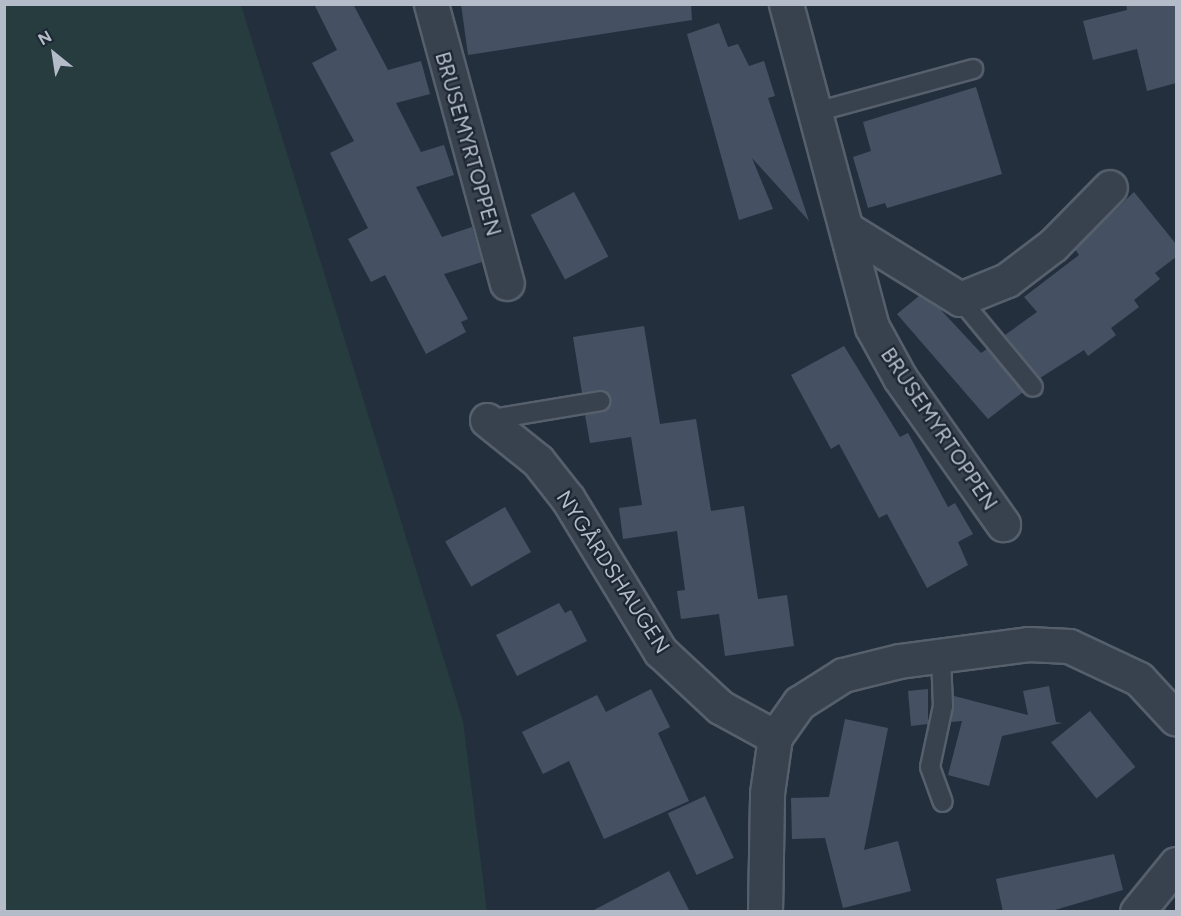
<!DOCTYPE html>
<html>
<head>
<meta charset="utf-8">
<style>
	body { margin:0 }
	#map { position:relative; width:1181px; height:916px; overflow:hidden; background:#242f3e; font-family:Figtree,sans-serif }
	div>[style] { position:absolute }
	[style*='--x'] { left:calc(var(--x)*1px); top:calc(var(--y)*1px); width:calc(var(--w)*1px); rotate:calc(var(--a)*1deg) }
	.green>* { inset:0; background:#263c3f }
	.building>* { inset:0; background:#455162; transform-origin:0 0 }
	.roads { filter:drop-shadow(2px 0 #565f6c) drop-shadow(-2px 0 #565f6c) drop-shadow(0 2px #565f6c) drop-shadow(0 -2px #565f6c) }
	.service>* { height:18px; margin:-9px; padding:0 9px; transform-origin:9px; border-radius:9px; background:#38414e }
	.minor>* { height:33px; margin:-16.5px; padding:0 16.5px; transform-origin:16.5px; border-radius:16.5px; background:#38414e }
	span { translate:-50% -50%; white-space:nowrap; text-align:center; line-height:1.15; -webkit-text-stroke:4.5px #1d2633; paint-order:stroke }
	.street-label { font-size:21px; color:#b4bcc9 }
	.frame { position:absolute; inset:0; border:6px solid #b4bcc9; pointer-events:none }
	.north { position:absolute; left:24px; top:24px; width:60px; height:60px; -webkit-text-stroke:4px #1d2633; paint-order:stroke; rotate:330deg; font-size:16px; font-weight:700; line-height:24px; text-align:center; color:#b4bcc9 }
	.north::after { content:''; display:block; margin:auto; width:21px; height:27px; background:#b4bcc9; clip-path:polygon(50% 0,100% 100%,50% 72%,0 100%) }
</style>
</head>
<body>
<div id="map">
	<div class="green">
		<i style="clip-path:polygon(5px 4px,241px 5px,463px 721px,487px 911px,5px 911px)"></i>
	</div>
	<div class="building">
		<i style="clip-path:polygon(314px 4px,353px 4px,388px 70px,421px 61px,430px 94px,396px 103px,421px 152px,444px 145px,454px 175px,416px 187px,442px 237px,472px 227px,482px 262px,444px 274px,468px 319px,461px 322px,466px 332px,426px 354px,385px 275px,371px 282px,348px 239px,368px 228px,330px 153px,354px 141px,312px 63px,337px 50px)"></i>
		<i style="clip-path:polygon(461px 4px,691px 4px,692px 20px,468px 55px)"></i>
		<i style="clip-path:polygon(1126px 4px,1176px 4px,1176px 83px,1147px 91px,1137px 49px,1093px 60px,1083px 21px,1127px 10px)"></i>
		<i style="clip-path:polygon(719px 23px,728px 47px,738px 44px,749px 66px,764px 61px,775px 96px,768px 98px,809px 221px,752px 158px,773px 209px,739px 220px,687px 34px)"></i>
		<i style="clip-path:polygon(976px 87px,1002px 174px,887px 208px,885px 203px,868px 208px,853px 157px,871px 151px,863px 122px)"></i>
		<i style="left:574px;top:192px;width:73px;height:49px;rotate:62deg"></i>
		<i style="clip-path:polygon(1134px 192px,1176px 244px,1176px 257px,1155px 273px,1160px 279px,1134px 300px,1139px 307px,1111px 328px,1116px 335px,1088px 356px,1084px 350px,1040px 378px,1005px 335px,1037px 312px,1024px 297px,1079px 255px,1075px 249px)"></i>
		<i style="clip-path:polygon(919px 296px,939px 308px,981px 353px,987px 349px,1023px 392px,988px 419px,897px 314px)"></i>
		<i style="clip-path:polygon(644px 326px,660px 424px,696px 419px,711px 511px,744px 506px,758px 599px,787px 595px,794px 646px,725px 656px,719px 614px,681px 619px,677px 591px,685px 590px,677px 531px,623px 539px,619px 508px,642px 505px,631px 437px,590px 443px,585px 415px,607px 410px,611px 400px,603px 390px,582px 393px,573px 337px)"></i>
		<i style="clip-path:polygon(844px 346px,900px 437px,908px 433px,948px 507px,955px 503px,973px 534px,958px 542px,968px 565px,927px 588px,887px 514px,879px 518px,839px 444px,831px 449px,791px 375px)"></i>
		<i style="left:505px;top:507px;width:52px;height:69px;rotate:60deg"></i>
		<i style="clip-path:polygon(559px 603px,565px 613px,571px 610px,587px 641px,517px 676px,496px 635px)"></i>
		<i style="clip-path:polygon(1049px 686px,1056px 722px,1062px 723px,1002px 736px,989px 786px,948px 775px,962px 721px,951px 722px,954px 696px,1028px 715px,1023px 691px)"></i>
		<i style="clip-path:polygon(651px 689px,670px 727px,658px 733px,689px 801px,604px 839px,569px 761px,543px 774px,522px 732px,597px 695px,606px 712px)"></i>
		<i style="clip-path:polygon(928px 689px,928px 724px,911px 726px,908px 691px)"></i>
		<i style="left:1090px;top:711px;width:72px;height:50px;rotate:51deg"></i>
		<i style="clip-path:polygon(845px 719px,888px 728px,864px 850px,898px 841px,911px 891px,843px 908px,825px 838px,792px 839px,791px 798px,829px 797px)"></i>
		<i style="left:705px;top:796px;width:68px;height:41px;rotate:65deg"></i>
		<i style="clip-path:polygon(1114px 854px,1123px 890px,1048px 912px,1003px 912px,996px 879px)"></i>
		<i style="clip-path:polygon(669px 871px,690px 912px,590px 912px)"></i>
	</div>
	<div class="roads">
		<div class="service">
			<i style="--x:816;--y:112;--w:163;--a:-15.3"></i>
			<i style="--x:960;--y:299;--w:114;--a:50.3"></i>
			<i style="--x:487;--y:420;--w:115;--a:-9.5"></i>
			<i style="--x:941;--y:657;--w:49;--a:87.7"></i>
			<i style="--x:943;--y:706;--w:62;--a:102"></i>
			<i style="--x:930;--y:767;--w:37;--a:70"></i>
		</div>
		<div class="minor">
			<i style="--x:431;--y:4;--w:289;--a:74.8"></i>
			<i style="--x:786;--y:4;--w:334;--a:75.1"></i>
			<i style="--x:872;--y:327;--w:58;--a:61.2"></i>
			<i style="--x:900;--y:378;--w:179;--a:54.8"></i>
			<i style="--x:847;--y:229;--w:133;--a:31.8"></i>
			<i style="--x:960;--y:299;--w:51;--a:-22"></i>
			<i style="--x:1007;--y:280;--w:58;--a:-37.3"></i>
			<i style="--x:1053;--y:245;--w:81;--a:-45.5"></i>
			<i style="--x:487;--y:420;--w:65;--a:38.8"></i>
			<i style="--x:538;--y:461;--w:48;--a:51.7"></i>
			<i style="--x:568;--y:499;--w:178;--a:58.8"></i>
			<i style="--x:660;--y:651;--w:82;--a:43"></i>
			<i style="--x:720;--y:707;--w:63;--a:28.6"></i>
			<i style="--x:765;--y:912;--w:119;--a:-89"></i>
			<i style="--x:767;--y:793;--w:57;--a:-81.9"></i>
			<i style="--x:775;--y:737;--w:42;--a:-54.8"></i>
			<i style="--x:799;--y:703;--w:52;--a:-32.5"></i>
			<i style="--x:843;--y:675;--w:58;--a:-14"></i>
			<i style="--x:899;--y:661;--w:130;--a:-7.5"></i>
			<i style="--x:1028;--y:644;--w:41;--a:2.8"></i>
			<i style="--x:1069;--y:646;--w:77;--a:25.2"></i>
			<i style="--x:1139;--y:679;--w:54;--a:47.2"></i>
			<i style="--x:1137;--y:912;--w:62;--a:-50.9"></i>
		</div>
	</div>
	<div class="street-label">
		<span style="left:468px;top:144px;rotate:74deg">BRUSEMYRTOPPEN</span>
		<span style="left:939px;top:429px;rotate:56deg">BRUSEMYRTOPPEN</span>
		<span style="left:613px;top:572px;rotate:57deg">NYGÅRDSHAUGEN</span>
	</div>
	<div class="frame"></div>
	<div class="north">N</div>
</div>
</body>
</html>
